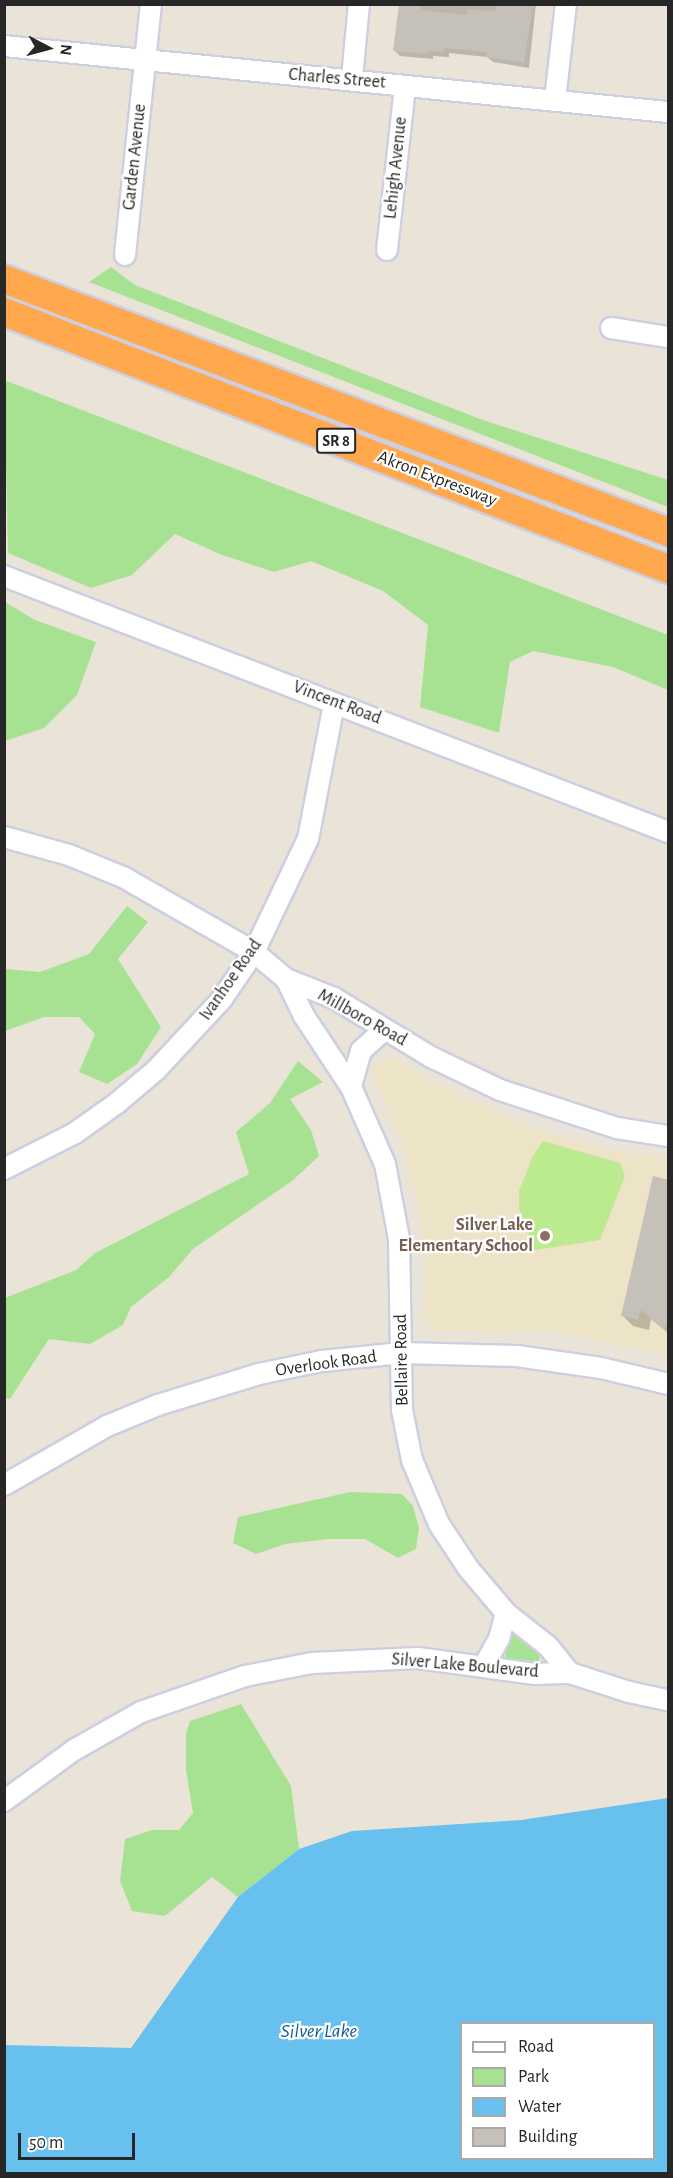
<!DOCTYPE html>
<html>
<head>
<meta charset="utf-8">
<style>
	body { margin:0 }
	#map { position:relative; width:673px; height:2178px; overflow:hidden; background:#eae4d8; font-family:"Alegreya Sans",sans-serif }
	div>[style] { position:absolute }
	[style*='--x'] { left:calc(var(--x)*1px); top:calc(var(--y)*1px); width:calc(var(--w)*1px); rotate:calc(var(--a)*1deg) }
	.education>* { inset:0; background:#ede3c6 }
	.green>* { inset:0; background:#a7e293 }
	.pitch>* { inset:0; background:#bcea8e }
	.water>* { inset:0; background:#68c0ef }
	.shadow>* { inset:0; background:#0003 }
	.building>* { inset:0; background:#c5c0b8 }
	.roads { filter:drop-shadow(2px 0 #cdcfe1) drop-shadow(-2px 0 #cdcfe1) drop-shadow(0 2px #cdcfe1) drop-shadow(0 -2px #cdcfe1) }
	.minor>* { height:20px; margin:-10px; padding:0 10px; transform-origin:10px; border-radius:10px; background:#fff }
	.highway>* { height:28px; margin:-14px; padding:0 14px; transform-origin:14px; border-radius:14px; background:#ffa84e }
	.dots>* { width:16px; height:16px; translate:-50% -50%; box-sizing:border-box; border:3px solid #fff; border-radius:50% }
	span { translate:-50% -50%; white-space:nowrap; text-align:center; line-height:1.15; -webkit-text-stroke:4.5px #fff; paint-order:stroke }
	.shield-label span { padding:2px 4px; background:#fff; border:2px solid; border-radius:4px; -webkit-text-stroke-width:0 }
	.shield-label { font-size:16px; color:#272727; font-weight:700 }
	.street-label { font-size:18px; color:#272727 }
	.education-label { font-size:18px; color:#785e54; font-weight:700 }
	.right { translate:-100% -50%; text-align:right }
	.water-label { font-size:20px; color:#0c5c96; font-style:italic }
	.frame { position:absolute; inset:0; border:6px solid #272727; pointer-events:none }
	.legend { position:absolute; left:460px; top:2022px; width:195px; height:138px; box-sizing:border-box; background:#fff; border:2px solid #a9a9a9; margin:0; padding:8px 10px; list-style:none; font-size:18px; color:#272727 }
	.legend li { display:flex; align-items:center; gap:12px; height:30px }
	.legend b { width:30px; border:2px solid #a9a9a9 }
	.north { position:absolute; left:18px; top:18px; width:60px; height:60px; -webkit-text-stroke:4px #fff; paint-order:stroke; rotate:96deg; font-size:16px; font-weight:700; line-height:24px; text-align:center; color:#272727 }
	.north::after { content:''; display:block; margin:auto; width:21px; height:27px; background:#272727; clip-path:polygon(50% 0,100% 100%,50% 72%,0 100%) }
	.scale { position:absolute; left:18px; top:2133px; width:117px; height:27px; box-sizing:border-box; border:3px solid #272727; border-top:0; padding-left:8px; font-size:18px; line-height:21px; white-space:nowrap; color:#272727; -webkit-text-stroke:4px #fff; paint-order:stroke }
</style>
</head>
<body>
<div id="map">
	<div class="education">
		<i style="clip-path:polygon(383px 1059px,393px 1059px,451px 1091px,540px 1131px,620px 1152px,668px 1158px,668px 1354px,556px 1332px,435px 1330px,424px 1318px,426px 1267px,418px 1204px,401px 1141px,371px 1071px)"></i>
	</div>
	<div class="green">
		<i style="clip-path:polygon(111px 267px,135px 285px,480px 419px,668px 480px,668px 507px,89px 282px)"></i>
		<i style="clip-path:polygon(4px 380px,668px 635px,668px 690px,613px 667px,533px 651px,510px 662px,499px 733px,420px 707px,428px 625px,383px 591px,311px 561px,274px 572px,222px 555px,175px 534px,132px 575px,91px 588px,8px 553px)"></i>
		<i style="clip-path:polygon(5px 602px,35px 620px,96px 642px,77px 695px,44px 728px,5px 741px)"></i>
		<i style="clip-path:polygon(127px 906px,148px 922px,118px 959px,161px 1027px,137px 1064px,107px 1084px,79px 1072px,95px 1034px,79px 1017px,44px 1017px,5px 1031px,5px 969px,40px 972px,89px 954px)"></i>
		<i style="clip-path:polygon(298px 1061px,323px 1082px,290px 1099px,311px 1130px,319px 1156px,292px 1181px,193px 1249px,169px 1277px,131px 1307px,123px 1325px,90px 1344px,49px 1339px,10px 1399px,5px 1398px,5px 1298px,76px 1270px,95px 1253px,249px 1174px,236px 1132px,270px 1103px)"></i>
		<i style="clip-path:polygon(350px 1492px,402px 1494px,413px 1506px,419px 1528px,416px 1549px,398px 1558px,365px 1539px,329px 1539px,285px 1544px,256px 1554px,233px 1543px,238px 1517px)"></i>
		<i style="clip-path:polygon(514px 1633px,540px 1651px,539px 1662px,505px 1658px,506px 1644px)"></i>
		<i style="clip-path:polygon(241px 1704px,291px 1786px,299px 1849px,238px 1897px,212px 1877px,165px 1916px,132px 1911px,120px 1881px,125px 1839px,152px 1830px,179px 1830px,193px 1813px,186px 1770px,186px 1734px,190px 1721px)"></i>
	</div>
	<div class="pitch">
		<i style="clip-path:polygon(543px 1141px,620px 1163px,625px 1176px,600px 1240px,535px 1250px,519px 1208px,519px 1191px,533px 1156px)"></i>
	</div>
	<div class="water">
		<i style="clip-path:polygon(evenodd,668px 1798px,668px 2173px,5px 2173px,5px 2045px,131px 2048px,238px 1897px,299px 1849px,352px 1831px,521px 1820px,668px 1798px,462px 2024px,654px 2024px,654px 2158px,462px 2158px,462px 2024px)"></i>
	</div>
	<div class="shadow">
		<i style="clip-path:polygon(400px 4px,536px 4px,529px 68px,493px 62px,487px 57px,449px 53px,449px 57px,433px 56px,433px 59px,400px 56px,394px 50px)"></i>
		<i style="clip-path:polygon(668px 1182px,668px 1333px,651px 1319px,649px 1330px,633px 1326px,623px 1316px)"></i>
	</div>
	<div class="building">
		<i style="clip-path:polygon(399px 4px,422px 4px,421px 10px,466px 15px,467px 9px,495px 11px,496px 4px,533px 4px,524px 63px,486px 57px,487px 52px,444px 48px,444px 52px,428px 51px,427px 54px,393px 51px)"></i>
		<i style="clip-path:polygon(653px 1176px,669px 1180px,669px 1322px,664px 1329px,641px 1310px,638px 1320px,621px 1316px)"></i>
	</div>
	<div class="roads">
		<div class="minor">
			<i style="--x:4;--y:46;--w:667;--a:5.68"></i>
			<i style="--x:352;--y:78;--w:74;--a:-84.6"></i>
			<i style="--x:555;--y:100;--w:97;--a:-83.5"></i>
			<i style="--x:387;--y:250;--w:165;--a:-83.7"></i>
			<i style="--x:125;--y:255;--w:252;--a:-84.1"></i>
			<i style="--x:611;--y:328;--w:58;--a:9"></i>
			<i style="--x:4;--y:576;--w:712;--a:21.08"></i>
			<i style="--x:4;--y:837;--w:67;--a:15.5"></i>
			<i style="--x:69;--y:855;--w:58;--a:22.2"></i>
			<i style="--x:123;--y:877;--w:151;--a:29.8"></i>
			<i style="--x:254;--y:952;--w:42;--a:40.2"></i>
			<i style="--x:286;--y:979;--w:52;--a:21.6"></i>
			<i style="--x:334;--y:998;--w:114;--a:31.3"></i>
			<i style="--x:431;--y:1057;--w:76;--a:25.6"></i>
			<i style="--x:500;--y:1090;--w:123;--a:18"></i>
			<i style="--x:617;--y:1128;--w:52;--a:8.9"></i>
			<i style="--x:286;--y:979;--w:41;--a:64.1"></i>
			<i style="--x:304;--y:1016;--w:85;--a:56.5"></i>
			<i style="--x:384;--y:1030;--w:31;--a:138"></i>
			<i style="--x:361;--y:1051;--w:37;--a:106"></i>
			<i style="--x:351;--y:1087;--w:84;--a:66.2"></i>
			<i style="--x:385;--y:1164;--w:76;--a:79.4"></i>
			<i style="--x:399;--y:1239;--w:171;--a:89"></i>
			<i style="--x:402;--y:1410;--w:51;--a:78.7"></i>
			<i style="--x:412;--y:1460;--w:69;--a:67.1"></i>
			<i style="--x:439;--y:1524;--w:53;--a:56.6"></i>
			<i style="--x:468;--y:1568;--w:59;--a:49.8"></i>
			<i style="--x:506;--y:1613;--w:53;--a:38.2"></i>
			<i style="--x:548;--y:1646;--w:35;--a:51"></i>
			<i style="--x:4;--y:1169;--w:80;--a:-26.9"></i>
			<i style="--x:75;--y:1133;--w:52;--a:-35.5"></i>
			<i style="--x:117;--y:1103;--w:51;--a:-40.2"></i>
			<i style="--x:156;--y:1070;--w:97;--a:-47.1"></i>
			<i style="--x:222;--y:999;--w:57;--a:-55.8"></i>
			<i style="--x:254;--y:952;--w:125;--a:-64.5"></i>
			<i style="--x:308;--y:839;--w:137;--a:-79.1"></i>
			<i style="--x:4;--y:1485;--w:119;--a:-29.8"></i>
			<i style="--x:107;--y:1426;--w:55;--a:-22.4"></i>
			<i style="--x:158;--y:1405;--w:106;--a:-17.1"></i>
			<i style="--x:259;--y:1374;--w:64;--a:-11.7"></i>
			<i style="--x:322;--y:1361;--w:80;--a:-5.7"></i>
			<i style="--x:402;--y:1353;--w:115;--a:1.5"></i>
			<i style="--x:517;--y:1356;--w:85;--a:8.1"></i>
			<i style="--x:601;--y:1368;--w:69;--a:13.4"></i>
			<i style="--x:485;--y:1664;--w:29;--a:-61"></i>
			<i style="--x:499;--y:1639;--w:27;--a:-75"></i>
			<i style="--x:4;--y:1801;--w:87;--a:-36.1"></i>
			<i style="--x:74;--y:1750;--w:77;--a:-29.6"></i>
			<i style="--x:141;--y:1712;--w:110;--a:-19.1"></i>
			<i style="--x:245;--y:1676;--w:68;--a:-11"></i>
			<i style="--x:312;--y:1663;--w:106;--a:-2.7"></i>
			<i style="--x:418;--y:1658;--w:118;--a:7.8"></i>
			<i style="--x:535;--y:1674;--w:35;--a:-2"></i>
			<i style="--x:570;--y:1673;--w:62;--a:17.9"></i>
			<i style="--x:629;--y:1692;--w:40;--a:12"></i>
		</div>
		<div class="highway">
			<i style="--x:4;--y:279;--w:711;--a:20.86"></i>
			<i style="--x:4;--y:312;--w:712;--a:21.16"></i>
		</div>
	</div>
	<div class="dots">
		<i style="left:545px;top:1236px;background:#8d6e63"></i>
	</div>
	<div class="shield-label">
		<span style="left:336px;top:441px">SR 8</span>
	</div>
	<div class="street-label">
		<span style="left:337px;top:79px;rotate:5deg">Charles Street</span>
		<span style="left:135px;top:157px;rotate:-84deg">Garden Avenue</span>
		<span style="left:396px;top:168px;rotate:-84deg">Lehigh Avenue</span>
		<span style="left:437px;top:479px;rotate:21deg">Akron Expressway</span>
		<span style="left:337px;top:703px;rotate:21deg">Vincent Road</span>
		<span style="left:231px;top:980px;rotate:-55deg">Ivanhoe Road</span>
		<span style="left:362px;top:1018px;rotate:29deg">Millboro Road</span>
		<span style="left:402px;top:1360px;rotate:-91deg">Bellaire Road</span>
		<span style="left:326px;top:1364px;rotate:-8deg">Overlook Road</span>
		<span style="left:465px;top:1666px;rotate:5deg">Silver Lake Boulevard</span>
	</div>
	<div class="education-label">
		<span class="right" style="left:533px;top:1236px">Silver Lake<br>Elementary School</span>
	</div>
	<div class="water-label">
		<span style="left:319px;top:2031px">Silver Lake</span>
	</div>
	<div class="frame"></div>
	<ul class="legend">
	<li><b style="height:8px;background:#fff"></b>Road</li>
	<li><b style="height:16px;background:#a7e293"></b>Park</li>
	<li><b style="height:16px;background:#68c0ef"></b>Water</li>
	<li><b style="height:16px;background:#c5c0b8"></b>Building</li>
	</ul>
	<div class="north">N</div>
	<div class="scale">50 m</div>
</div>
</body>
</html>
